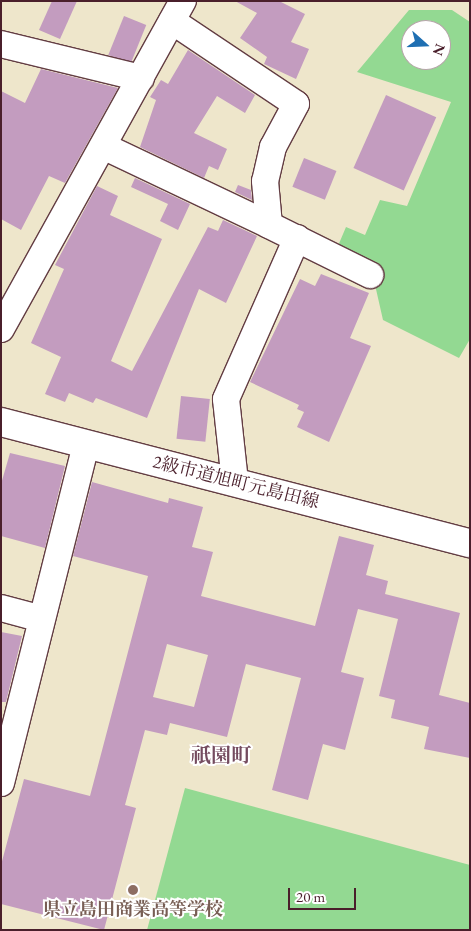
<!DOCTYPE html>
<html>
<head>
<meta charset="utf-8">
<style>
	body { margin:0 }
	#map { position:relative; width:471px; height:931px; overflow:hidden; background:#eee6cb; font-family:"EB Garamond","Noto Serif JP",serif }
	div>[style] { position:absolute }
	[style*='--x'] { left:calc(var(--x)*1px); top:calc(var(--y)*1px); width:calc(var(--w)*1px); rotate:calc(var(--a)*1deg) }
	.green>* { inset:0; background:#93d992 }
	.building>* { inset:0; background:#c39cbf; transform-origin:0 0 }
	.roads { filter:drop-shadow(1px 0 #633d43) drop-shadow(-1px 0 #633d43) drop-shadow(0 1px #633d43) drop-shadow(0 -1px #633d43) }
	.street>* { height:26px; margin:-13px; padding:0 13px; transform-origin:13px; border-radius:13px; background:#fff }
	.secondary>* { height:28px; margin:-14px; padding:0 14px; transform-origin:14px; border-radius:14px; background:#fff }
	.dots>* { width:14px; height:14px; translate:-50% -50%; box-sizing:border-box; border:2px solid #fff; border-radius:50% }
	span { translate:-50% -50%; white-space:nowrap; text-align:center; line-height:1.15; -webkit-text-stroke:4px #fff; paint-order:stroke }
	.street-label { font-size:18px; color:#4a1f2b }
	.education-label { font-size:18px; color:#785e54; font-weight:700 }
	.quarter-label { font-size:20px; color:#744b5f; font-weight:700 }
	.frame { position:absolute; inset:0; border:2px solid #4a1f2b; pointer-events:none }
	.north { position:absolute; left:401px; top:20px; width:50px; height:50px; box-sizing:border-box; background:#fff; border:1px solid #b7a5aa; border-radius:50%; rotate:110deg; font-size:14px; font-weight:700; line-height:20px; text-align:center; color:#4a1f2b }
	.north::after { content:''; display:block; margin:auto; width:18px; height:22px; background:#1f6fb2; clip-path:polygon(50% 0,100% 100%,50% 72%,0 100%) }
	.scale { position:absolute; left:288px; top:888px; width:68px; height:22px; box-sizing:border-box; border:2px solid #4a1f2b; border-top:0; padding-left:6px; font-size:15px; line-height:18px; white-space:nowrap; color:#4a1f2b; -webkit-text-stroke:4px #fff; paint-order:stroke }
</style>
</head>
<body>
<div id="map">
	<div class="green">
		<i style="clip-path:polygon(evenodd,409px 10px,452px 10px,470px 22px,470px 339px,459px 358px,383px 320px,373px 276px,332px 260px,346px 227px,365px 235px,380px 200px,407px 206px,451px 102px,357px 72px,409px 10px,411px 30px,441px 30px,441px 60px,411px 60px,411px 30px)"></i>
		<i style="clip-path:polygon(185px 788px,470px 865px,470px 930px,147px 930px)"></i>
	</div>
	<div class="building">
		<i style="clip-path:polygon(52px 1px,77px 1px,60px 39px,39px 30px)"></i>
		<i style="clip-path:polygon(235px 1px,279px 1px,305px 14px,291px 42px,309px 49px,296px 79px,264px 64px,267px 57px,240px 38px,257px 13px)"></i>
		<i style="left:124px;top:16px;width:24px;height:42px;rotate:22deg"></i>
		<i style="clip-path:polygon(188px 50px,255px 95px,245px 113px,217px 96px,194px 133px,227px 149px,218px 170px,209px 166px,204px 178px,140px 147px,156px 100px,150px 97px,161px 80px,168px 84px)"></i>
		<i style="clip-path:polygon(41px 69px,118px 88px,65px 183px,49px 176px,21px 230px,1px 219px,1px 91px,25px 103px)"></i>
		<i style="left:386px;top:95px;width:55px;height:80px;rotate:24deg"></i>
		<i style="left:304px;top:158px;width:35px;height:31px;rotate:22deg"></i>
		<i style="clip-path:polygon(135px 178px,190px 204px,178px 230px,160px 221px,168px 204px,131px 187px)"></i>
		<i style="clip-path:polygon(238px 185px,251px 190px,252px 200px,235px 192px)"></i>
		<i style="clip-path:polygon(97px 186px,118px 196px,110px 215px,162px 239px,111px 361px,132px 371px,208px 227px,218px 231px,223px 220px,257px 236px,226px 303px,199px 289px,147px 418px,96px 398px,93px 403px,69px 393px,65px 402px,45px 394px,61px 357px,31px 343px,64px 269px,55px 265px)"></i>
		<i style="clip-path:polygon(321px 274px,369px 293px,350px 338px,371px 346px,329px 442px,297px 427px,304px 412px,297px 409px,299px 405px,250px 382px,300px 279px,315px 286px)"></i>
		<i style="left:181px;top:396px;width:29px;height:43px;rotate:6deg"></i>
		<i style="clip-path:polygon(10px 453px,65px 466px,45px 548px,1px 536px,1px 484px)"></i>
		<i style="clip-path:polygon(evenodd,92px 482px,168px 503px,169px 498px,203px 507px,192px 547px,213px 552px,201px 596px,315px 626px,339px 536px,374px 545px,366px 575px,388px 581px,385px 594px,460px 613px,439px 695px,470px 703px,470px 758px,424px 749px,429px 727px,391px 718px,395px 700px,379px 696px,398px 619px,358px 609px,341px 672px,364px 678px,345px 750px,323px 744px,308px 800px,272px 790px,301px 678px,246px 664px,227px 737px,170px 723px,167px 735px,145px 730px,125px 805px,136px 808px,104px 930px,1px 904px,1px 865px,24px 779px,90px 796px,148px 576px,73px 556px,92px 482px,167px 644px,208px 655px,194px 707px,153px 697px,167px 644px)"></i>
		<i style="clip-path:polygon(1px 632px,22px 636px,6px 702px,1px 702px)"></i>
	</div>
	<div class="roads">
		<div class="street">
			<i style="--x:172;--y:21;--w:149;--a:33.8"></i>
			<i style="--x:296;--y:104;--w:49;--a:118.1"></i>
			<i style="--x:273;--y:147;--w:35;--a:103"></i>
			<i style="--x:265;--y:181;--w:44;--a:84.8"></i>
			<i style="--x:269;--y:225;--w:113;--a:26.3"></i>
			<i style="--x:1;--y:44;--w:144;--a:13.7"></i>
			<i style="--x:103;--y:146;--w:184;--a:25.4"></i>
			<i style="--x:1;--y:329;--w:375;--a:-61"></i>
			<i style="--x:235;--y:482;--w:83;--a:-96.2"></i>
			<i style="--x:226;--y:399;--w:176;--a:-66.2"></i>
			<i style="--x:1;--y:608;--w:42;--a:15"></i>
			<i style="--x:1;--y:783;--w:349;--a:-75.9"></i>
		</div>
		<div class="secondary">
			<i style="--x:1;--y:422;--w:484;--a:14.5"></i>
		</div>
	</div>
	<div class="dots">
		<i style="left:133px;top:890px;background:#8d6e63"></i>
	</div>
	<div class="street-label">
		<span style="left:236px;top:482px;rotate:14deg">2級市道旭町元島田線</span>
	</div>
	<div class="education-label">
		<span style="left:133px;top:909px">県立島田商業高等学校</span>
	</div>
	<div class="quarter-label">
		<span style="left:221px;top:755px">祇園町</span>
	</div>
	<div class="frame"></div>
	<div class="north">N</div>
	<div class="scale">20 m</div>
</div>
</body>
</html>
